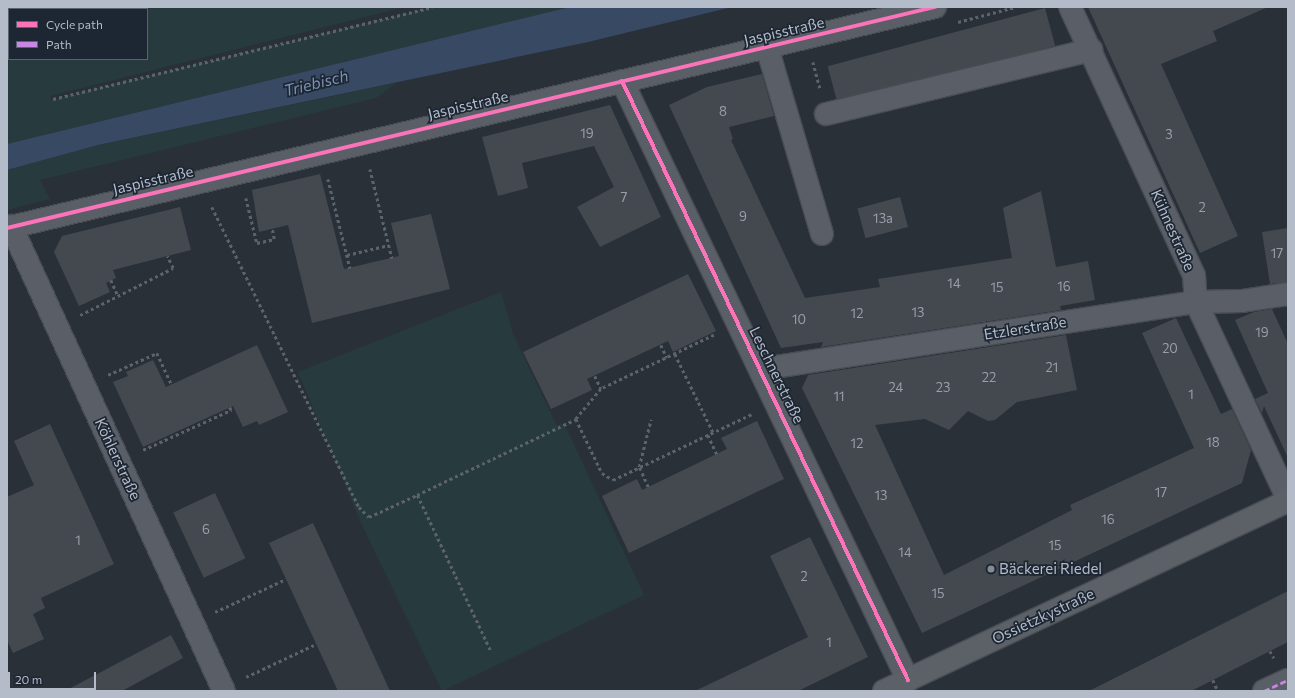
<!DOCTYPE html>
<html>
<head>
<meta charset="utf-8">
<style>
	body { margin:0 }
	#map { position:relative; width:1295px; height:698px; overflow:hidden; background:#2a3038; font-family:Commissioner,sans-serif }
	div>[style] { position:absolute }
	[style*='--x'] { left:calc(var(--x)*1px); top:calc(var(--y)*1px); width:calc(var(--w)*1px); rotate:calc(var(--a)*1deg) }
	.green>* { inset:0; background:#273a3e }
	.water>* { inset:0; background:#384963 }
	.building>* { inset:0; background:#444950; transform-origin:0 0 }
	.path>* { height:2.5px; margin-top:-1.25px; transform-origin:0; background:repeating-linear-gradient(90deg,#5d636a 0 3px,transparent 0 6px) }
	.roads { filter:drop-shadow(1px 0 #484c53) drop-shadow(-1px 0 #484c53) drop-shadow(0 1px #484c53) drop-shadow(0 -1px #484c53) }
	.minor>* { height:22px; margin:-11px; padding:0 11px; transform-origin:11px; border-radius:11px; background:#5a5e66 }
	.major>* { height:22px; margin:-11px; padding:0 11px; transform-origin:11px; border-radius:11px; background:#5c6168 }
	.quiet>* { height:3px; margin-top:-1.5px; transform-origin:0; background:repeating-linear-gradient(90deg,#c787e3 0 6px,transparent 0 9px) }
	.cycleway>* { height:4px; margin:-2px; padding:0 2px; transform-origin:2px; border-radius:2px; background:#fb73b8 }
	.dots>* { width:11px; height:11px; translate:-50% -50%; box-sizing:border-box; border:2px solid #1d2633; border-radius:50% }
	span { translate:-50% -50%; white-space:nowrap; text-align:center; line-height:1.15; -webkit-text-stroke:3.5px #1d2633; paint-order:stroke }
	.number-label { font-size:13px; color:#989fab }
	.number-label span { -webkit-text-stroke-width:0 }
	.street-label { font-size:15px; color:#b4bcc9 }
	.poi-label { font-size:15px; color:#b4bcc9 }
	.left { translate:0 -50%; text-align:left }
	.water-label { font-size:16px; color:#7c92b1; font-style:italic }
	.frame { position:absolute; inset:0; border:8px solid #b4bcc9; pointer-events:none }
	.legend { position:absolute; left:8px; top:8px; width:140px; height:52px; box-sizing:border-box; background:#1d2633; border:1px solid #59626f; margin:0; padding:5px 7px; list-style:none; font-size:12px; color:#b4bcc9 }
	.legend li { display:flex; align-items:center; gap:8px; height:20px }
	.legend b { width:20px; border:1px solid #59626f }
	.scale { position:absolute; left:8px; top:672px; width:88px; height:18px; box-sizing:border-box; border:2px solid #b4bcc9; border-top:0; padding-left:5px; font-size:12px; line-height:14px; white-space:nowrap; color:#b4bcc9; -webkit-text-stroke:3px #1d2633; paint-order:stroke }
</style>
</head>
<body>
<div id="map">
	<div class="green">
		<i style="clip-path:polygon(18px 7px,405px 7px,50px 96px,52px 101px,72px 94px,432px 7px,570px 7px,7px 144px,7px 11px,9px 59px,147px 59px,147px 9px,12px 9px)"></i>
		<i style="clip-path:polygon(396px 83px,376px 98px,40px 180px,50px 199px,7px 210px,7px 170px,98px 145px)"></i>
		<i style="clip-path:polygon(501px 292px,513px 334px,557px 426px,564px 423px,644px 595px,442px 691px,362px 525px,298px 372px)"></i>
	</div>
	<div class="water">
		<i style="clip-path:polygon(570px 7px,732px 7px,588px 42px,98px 145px,7px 170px,7px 144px)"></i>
	</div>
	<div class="building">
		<i style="clip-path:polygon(1088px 7px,1268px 7px,1213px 31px,1217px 41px,1161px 64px,1238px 236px,1200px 253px)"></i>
		<i style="left:1045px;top:8px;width:39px;height:225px;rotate:75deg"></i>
		<i style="clip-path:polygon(762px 74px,774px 116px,729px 127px,733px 139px,731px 140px,805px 298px,880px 287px,878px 279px,1012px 258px,1003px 208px,1041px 191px,1056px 267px,1088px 261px,1095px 300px,1060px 306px,1061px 310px,821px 347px,823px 342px,781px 348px,669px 105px,707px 87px)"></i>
		<i style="clip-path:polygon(610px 105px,661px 217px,600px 247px,577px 207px,614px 187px,594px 146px,522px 163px,528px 188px,498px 196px,482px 137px)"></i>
		<i style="clip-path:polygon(320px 174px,344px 269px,399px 256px,391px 223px,431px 214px,450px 289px,312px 323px,288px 225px,259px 232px,252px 190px)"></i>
		<i style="left:900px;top:197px;width:31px;height:44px;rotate:75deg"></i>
		<i style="clip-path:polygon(180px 207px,191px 250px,113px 270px,116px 278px,106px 283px,110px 292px,79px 306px,54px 252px,62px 236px)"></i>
		<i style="clip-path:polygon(1288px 228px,1288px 282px,1270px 284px,1262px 232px)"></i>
		<i style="clip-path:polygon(688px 274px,716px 331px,673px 352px,668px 341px,587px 379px,592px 390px,551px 409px,523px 352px)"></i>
		<i style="clip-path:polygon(1272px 309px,1288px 344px,1288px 458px,1264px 406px,1262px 413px,1255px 399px,1268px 393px,1235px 320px,1254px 312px)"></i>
		<i style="clip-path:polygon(1176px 318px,1221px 414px,1232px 409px,1251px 450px,1242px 483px,922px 633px,802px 388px,808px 375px,1066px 335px,1077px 390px,1017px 402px,995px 420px,988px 421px,968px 411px,949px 430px,925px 419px,875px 425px,944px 575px,1072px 510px,1070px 505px,1194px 448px,1142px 333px)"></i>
		<i style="clip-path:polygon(257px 345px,288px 412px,259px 425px,257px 421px,243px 427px,233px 406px,143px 447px,113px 382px,128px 376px,126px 372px,153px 360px,166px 387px)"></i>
		<i style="clip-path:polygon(757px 421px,784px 479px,629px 553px,602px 496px,637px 479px,642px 490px,727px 449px,721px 438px)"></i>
		<i style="clip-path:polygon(50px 424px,114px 564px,41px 598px,45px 608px,33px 614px,44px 639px,13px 653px,7px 640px,7px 497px,34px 485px,14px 441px)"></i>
		<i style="left:215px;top:493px;width:72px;height:46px;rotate:65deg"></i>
		<i style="clip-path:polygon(313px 523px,390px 691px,338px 691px,286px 579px,269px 543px)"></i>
		<i style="clip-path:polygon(810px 537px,868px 657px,798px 691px,695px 691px,808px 637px,770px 556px)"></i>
		<i style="clip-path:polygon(1288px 591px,1288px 642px,1213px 680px,1191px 691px,1089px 691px)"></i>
		<i style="clip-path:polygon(171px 635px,183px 658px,122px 691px,65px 691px)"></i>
	</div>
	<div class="path">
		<i style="--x:958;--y:22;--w:59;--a:-14.7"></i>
		<i style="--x:813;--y:62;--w:27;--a:75"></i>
		<i style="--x:53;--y:99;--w:390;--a:-13.6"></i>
		<i style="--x:370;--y:169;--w:92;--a:76.1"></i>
		<i style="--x:328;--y:179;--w:92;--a:76.1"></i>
		<i style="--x:246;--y:198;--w:46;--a:76.3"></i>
		<i style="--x:257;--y:243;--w:17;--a:-13"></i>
		<i style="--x:274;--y:239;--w:10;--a:-101"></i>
		<i style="--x:212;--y:207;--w:334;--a:63.9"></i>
		<i style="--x:359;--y:507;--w:14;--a:45"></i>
		<i style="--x:369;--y:517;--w:53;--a:-24.6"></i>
		<i style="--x:347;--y:255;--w:43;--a:-13.4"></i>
		<i style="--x:111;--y:280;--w:17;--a:66"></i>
		<i style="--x:80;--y:315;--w:104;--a:-26.8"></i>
		<i style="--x:173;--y:268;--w:13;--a:-117"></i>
		<i style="--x:714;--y:335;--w:125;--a:154.5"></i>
		<i style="--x:601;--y:389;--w:39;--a:130"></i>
		<i style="--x:576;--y:419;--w:60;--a:64.3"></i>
		<i style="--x:602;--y:473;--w:13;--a:32"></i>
		<i style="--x:613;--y:480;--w:154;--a:-25.4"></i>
		<i style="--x:661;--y:345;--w:14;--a:65"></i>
		<i style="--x:675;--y:354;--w:87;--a:64"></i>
		<i style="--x:108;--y:375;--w:54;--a:-24.2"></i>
		<i style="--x:157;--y:353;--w:35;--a:65"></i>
		<i style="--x:595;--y:376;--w:14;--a:65"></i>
		<i style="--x:708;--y:435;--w:21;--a:65"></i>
		<i style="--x:143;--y:450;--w:97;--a:-24.4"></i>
		<i style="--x:231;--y:410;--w:4;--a:-124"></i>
		<i style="--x:648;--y:487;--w:22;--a:-114"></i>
		<i style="--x:639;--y:467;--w:49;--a:-76"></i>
		<i style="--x:215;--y:612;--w:78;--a:-24.9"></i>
		<i style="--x:490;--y:650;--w:171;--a:-115.2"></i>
		<i style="--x:417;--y:495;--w:176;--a:-25.5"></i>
		<i style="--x:1270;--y:651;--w:8;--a:60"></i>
		<i style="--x:246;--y:677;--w:77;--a:-25.2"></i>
		<i style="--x:1213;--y:680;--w:12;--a:66"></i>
	</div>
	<div class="roads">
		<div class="minor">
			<i style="--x:1070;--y:7;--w:295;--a:65.2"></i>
			<i style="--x:1194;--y:275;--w:27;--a:86"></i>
			<i style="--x:1196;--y:302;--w:217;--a:65"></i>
			<i style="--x:767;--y:47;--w:195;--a:73.6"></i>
			<i style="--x:622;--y:81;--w:664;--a:64.48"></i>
			<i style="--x:826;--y:114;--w:273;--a:-13.6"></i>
			<i style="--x:11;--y:226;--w:511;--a:65.39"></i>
			<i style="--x:7;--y:228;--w:954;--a:-13.4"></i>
			<i style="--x:762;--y:369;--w:439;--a:-8.8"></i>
			<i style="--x:1196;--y:302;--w:46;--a:-1.2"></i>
			<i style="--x:1242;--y:301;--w:47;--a:-8.7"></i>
			<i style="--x:1264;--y:691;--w:26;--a:-25"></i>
		</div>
		<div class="major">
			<i style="--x:884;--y:691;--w:446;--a:-25.2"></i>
		</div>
	</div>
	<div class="quiet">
		<i style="--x:1264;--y:691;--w:26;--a:-25"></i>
	</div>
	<div class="cycleway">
		<i style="--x:622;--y:81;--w:664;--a:64.48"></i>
		<i style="--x:7;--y:228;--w:954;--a:-13.4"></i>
	</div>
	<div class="dots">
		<i style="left:991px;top:569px;background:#848b96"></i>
	</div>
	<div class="number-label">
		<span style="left:723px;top:111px">8</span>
		<span style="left:587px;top:133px">19</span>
		<span style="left:1169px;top:134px">3</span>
		<span style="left:624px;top:197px">7</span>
		<span style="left:1202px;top:207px">2</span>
		<span style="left:743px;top:216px">9</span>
		<span style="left:883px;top:218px">13a</span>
		<span style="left:1277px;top:253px">17</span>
		<span style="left:954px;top:283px">14</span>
		<span style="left:1064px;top:286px">16</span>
		<span style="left:997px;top:287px">15</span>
		<span style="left:918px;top:312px">13</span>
		<span style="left:857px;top:313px">12</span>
		<span style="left:799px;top:319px">10</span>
		<span style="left:1262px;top:332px">19</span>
		<span style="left:1170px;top:348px">20</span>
		<span style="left:1052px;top:367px">21</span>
		<span style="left:989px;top:377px">22</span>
		<span style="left:896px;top:387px">24</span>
		<span style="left:943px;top:387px">23</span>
		<span style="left:1191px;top:394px">1</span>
		<span style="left:839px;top:396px">11</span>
		<span style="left:1213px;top:442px">18</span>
		<span style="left:857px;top:443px">12</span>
		<span style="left:1161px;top:492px">17</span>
		<span style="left:881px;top:495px">13</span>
		<span style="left:1108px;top:519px">16</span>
		<span style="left:206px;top:529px">6</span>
		<span style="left:78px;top:540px">1</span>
		<span style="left:1055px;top:545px">15</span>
		<span style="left:905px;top:552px">14</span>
		<span style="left:804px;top:576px">2</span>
		<span style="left:938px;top:593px">15</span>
		<span style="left:829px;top:642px">1</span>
	</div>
	<div class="street-label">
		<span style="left:784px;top:31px;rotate:-13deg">Jaspisstraße</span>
		<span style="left:468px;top:105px;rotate:-13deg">Jaspisstraße</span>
		<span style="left:153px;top:180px;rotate:-13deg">Jaspisstraße</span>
		<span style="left:1173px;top:230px;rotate:66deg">Kühnestraße</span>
		<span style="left:1025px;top:328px;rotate:-9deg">Etzlerstraße</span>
		<span style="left:777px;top:375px;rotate:64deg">Leschnerstraße</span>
		<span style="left:118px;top:459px;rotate:65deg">Köhlerstraße</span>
		<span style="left:1043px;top:616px;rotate:-25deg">Ossietzkystraße</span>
	</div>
	<div class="poi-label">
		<span class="left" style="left:999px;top:569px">Bäckerei Riedel</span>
	</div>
	<div class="water-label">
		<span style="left:316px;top:83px;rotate:-14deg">Triebisch</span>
	</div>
	<div class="frame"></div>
	<ul class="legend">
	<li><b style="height:5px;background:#fb73b8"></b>Cycle path</li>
	<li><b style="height:5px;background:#c787e3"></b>Path</li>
	</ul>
	<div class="scale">20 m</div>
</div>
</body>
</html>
